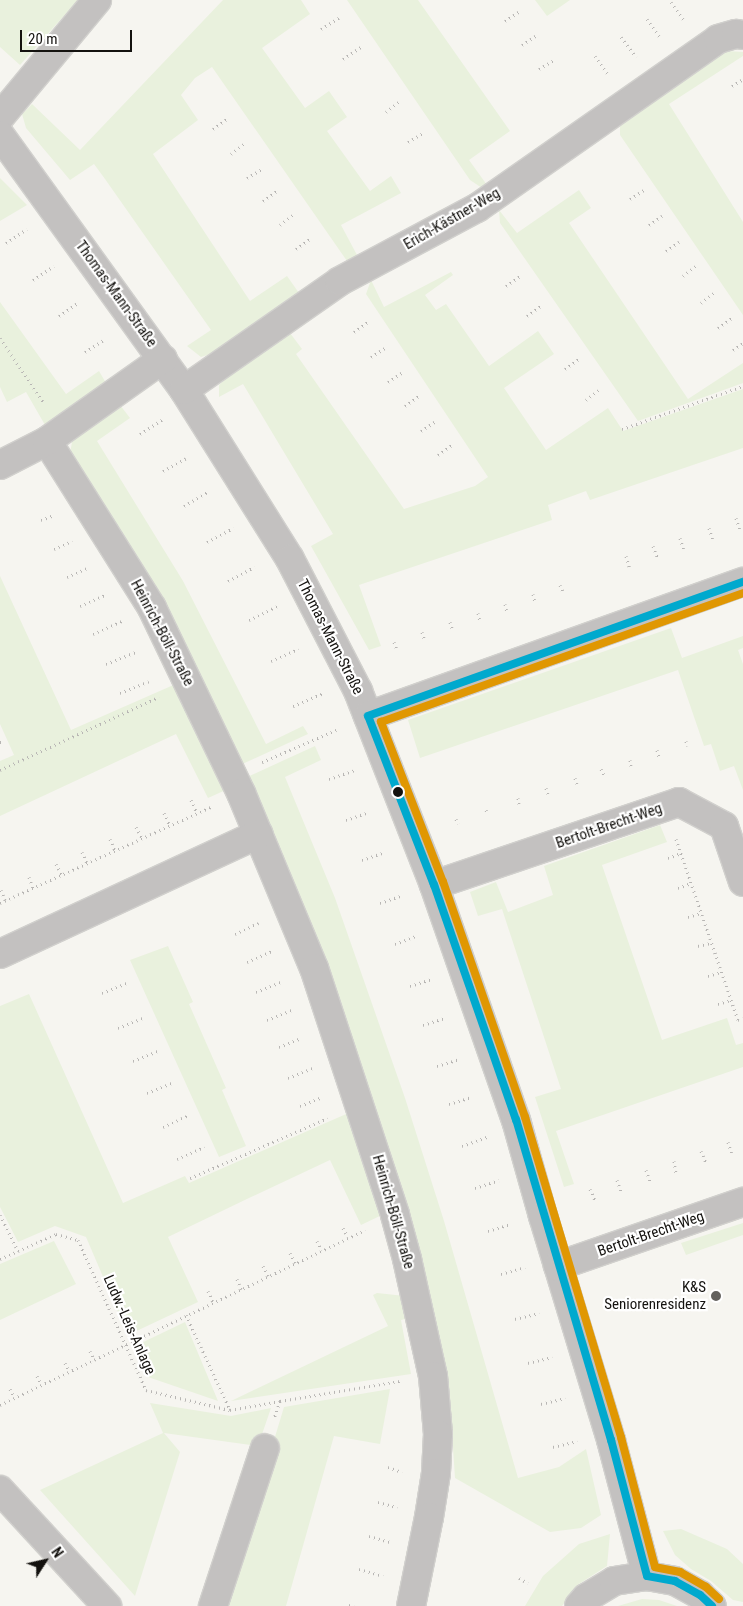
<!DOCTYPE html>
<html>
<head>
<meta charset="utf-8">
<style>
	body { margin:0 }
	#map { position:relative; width:743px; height:1606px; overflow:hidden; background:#f6f5f0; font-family:"Roboto Condensed",sans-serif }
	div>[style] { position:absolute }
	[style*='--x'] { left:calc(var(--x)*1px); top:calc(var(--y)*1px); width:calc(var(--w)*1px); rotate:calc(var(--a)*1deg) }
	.green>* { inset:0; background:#e9f1dd }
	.path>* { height:3px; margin-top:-1.5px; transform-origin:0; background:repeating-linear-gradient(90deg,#b8b6b4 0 1px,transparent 0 5px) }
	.roads { filter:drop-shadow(1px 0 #d1d0cd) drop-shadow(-1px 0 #d1d0cd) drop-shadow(0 1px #d1d0cd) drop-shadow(0 -1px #d1d0cd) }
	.minor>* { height:28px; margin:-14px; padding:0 14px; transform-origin:14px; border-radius:14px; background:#c3c1c0 }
	.bus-1>* { height:8px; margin:-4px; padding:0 4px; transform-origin:4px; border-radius:4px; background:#00a9ce }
	.bus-2>* { height:8px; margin:-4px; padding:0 4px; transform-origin:4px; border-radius:4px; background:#e09702 }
	.dots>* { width:14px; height:14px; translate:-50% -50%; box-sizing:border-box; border:2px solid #fff; border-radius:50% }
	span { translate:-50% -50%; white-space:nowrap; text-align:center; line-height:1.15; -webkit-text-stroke:4.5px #fff; paint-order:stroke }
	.street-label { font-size:15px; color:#14120f }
	.poi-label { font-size:15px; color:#14120f }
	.right { translate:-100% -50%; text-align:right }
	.north { position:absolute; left:20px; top:1536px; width:50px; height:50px; -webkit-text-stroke:4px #fff; paint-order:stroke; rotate:55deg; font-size:14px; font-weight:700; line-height:20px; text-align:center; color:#14120f }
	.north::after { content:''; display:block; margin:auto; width:18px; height:22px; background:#14120f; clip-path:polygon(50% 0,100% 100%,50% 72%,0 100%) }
	.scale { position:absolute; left:20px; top:30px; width:112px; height:22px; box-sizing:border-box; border:2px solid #14120f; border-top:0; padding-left:6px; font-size:15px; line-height:18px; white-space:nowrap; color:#14120f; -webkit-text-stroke:4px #fff; paint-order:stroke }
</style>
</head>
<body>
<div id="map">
	<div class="green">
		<i style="clip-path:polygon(0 0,78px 0,20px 65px,0 47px)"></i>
		<i style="clip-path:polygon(223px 0,301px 0,310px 14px,262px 48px,305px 108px,329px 91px,347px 117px,327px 131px,370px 191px,391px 176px,401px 193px,341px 225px,357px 255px,347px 261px,212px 67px,195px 78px,181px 95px,198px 120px,153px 154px,250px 301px,287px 276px,299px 293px,214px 353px,201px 357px,187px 346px,211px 330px,105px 179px,94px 164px,70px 180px,26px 128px,22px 114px,32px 104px,80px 150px)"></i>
		<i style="clip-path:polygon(347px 0,418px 0,510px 131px,469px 160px,487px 185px,482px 188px,470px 180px)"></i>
		<i style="clip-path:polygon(535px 0,570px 0,547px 16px)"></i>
		<i style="clip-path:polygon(727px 51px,743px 52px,743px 56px,669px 104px,743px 222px,743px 315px,620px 135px,620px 124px,713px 58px)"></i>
		<i style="clip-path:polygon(0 178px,27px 205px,0 221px)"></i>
		<i style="clip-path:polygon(579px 190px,591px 208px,569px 223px,688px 399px,743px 363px,743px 383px,638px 421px,500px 223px,499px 210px,517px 233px)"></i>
		<i style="clip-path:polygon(451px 272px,453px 275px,425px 295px,436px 310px,446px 304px,489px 366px,538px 331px,554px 354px,504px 388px,546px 450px,608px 408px,623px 431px,743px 389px,743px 448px,590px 500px,586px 491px,548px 505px,552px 520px,359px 585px,381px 646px,369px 650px,311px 546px,333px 534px,243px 384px,219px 397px,219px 385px,233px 372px,290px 333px,302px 349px,296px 354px,404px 509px,475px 486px,488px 477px,366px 294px,371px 280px,384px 307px)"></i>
		<i style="clip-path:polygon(0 302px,66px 394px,99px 371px,106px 383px,45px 425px,26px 392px,7px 402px,0 387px)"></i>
		<i style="clip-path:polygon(120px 405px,130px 418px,97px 441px,183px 581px,266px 744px,303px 726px,308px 734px,238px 766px,70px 453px,73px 437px)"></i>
		<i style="clip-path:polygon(0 576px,71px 730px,178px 683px,228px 789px,208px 798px,176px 734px,0 816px,0 761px,14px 755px,0 724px)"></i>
		<i style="clip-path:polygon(671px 628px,682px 658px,743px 636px,743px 648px,738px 650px,743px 664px,743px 790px,734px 766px,720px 771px,711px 744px,704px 746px,678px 670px,420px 758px,408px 720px)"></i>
		<i style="clip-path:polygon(315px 746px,321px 760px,285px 777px,335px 898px,405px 1098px,444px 1221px,518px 1478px,559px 1467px,586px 1449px,601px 1515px,581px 1528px,550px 1532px,455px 1478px,449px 1387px,420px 1255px,245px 778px)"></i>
		<i style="clip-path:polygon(660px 825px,667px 842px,602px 865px,652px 1011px,662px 1040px,727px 1018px,736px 1045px,743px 1043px,743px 1067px,556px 1131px,574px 1184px,564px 1187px,535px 1097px,561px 1089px,502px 909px,478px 916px,470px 892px,496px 882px,508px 912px,553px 895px,544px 866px)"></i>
		<i style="clip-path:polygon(168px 946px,193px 1002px,189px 1004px,226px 1088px,222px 1090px,246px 1146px,219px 1157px,130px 960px)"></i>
		<i style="clip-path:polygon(29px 994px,123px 1203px,185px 1176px,189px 1183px,353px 1111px,384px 1214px,361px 1225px,330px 1160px,249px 1198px,168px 1237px,198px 1302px,128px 1335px,86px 1237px,55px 1226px,18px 1242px,0 1207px,0 1006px)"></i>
		<i style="clip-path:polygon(743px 1223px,743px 1235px,686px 1255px,681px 1243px)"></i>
		<i style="clip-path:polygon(54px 1241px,76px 1284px,0 1320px,0 1264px)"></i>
		<i style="clip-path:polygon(377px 1293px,405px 1296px,409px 1318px,401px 1320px,411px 1374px,231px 1401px,388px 1326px,373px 1295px)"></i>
		<i style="clip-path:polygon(185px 1322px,218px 1401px,148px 1377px,133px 1347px)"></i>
		<i style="clip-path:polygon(390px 1389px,380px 1444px,334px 1436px,286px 1606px,224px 1606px,284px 1407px)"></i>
		<i style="clip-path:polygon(150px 1403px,231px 1416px,271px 1408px,258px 1446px,164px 1433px,180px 1452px,135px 1596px,40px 1490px,163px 1433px)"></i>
		<i style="clip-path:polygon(681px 1529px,727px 1549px,743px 1564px,743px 1602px,733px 1600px,711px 1581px,691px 1569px,675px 1555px,663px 1531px)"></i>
		<i style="clip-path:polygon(610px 1534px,607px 1566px,579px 1584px,562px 1606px,525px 1606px,543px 1576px,579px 1544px)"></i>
		<i style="clip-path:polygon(642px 1599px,659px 1600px,677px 1606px,618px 1606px)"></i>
	</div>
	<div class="path">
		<i style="--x:671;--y:2;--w:24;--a:55"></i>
		<i style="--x:647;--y:19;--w:24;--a:55"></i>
		<i style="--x:505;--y:21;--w:18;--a:-34"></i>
		<i style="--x:321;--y:29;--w:22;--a:-32"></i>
		<i style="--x:621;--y:37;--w:25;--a:53"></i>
		<i style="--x:522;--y:45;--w:18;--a:-34"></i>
		<i style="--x:595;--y:56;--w:24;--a:55"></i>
		<i style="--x:343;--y:59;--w:22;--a:-34"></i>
		<i style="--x:539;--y:69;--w:17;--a:-31"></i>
		<i style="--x:732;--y:86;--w:13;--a:-32"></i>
		<i style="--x:386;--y:112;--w:18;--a:-38"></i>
		<i style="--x:213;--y:129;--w:17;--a:-36"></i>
		<i style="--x:408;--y:142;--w:17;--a:-31"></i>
		<i style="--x:231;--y:154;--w:16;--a:-38"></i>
		<i style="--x:247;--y:178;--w:17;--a:-31"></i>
		<i style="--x:630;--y:199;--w:17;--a:-33"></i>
		<i style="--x:263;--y:201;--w:17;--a:-36"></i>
		<i style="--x:280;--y:225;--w:16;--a:-38"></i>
		<i style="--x:649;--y:225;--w:16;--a:-35"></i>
		<i style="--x:6;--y:243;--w:25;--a:-34"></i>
		<i style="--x:296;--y:249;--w:17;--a:-36"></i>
		<i style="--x:666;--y:251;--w:16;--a:-35"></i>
		<i style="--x:683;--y:276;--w:16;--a:-38"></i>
		<i style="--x:33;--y:280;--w:25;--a:-34"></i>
		<i style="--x:506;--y:286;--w:19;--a:-35"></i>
		<i style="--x:701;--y:303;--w:16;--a:-38"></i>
		<i style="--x:59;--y:316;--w:24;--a:-35"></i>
		<i style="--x:527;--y:316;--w:19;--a:-36"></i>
		<i style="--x:718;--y:328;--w:17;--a:-36"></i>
		<i style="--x:354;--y:332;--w:17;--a:-36"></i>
		<i style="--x:0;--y:338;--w:78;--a:55.9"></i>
		<i style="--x:733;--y:350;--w:12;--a:-35"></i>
		<i style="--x:85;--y:352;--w:24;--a:-33"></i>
		<i style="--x:371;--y:357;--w:17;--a:-33"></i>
		<i style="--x:565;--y:369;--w:17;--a:-36"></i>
		<i style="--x:388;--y:382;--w:18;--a:-34"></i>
		<i style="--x:586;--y:400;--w:16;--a:-38"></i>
		<i style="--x:405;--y:406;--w:17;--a:-36"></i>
		<i style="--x:622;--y:429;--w:128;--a:-19.6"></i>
		<i style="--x:421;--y:431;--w:18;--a:-34"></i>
		<i style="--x:140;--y:434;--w:27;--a:-33"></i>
		<i style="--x:438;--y:455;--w:17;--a:-36"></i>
		<i style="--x:163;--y:471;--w:26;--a:-29"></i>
		<i style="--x:184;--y:506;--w:27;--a:-31"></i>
		<i style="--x:736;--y:518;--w:13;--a:72"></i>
		<i style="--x:41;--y:520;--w:14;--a:-21"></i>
		<i style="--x:709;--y:528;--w:13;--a:72"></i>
		<i style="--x:680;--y:538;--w:13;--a:72"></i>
		<i style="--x:207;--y:542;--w:30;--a:-28"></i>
		<i style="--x:653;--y:546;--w:14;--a:69"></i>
		<i style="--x:54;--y:549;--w:20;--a:-24"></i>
		<i style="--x:626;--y:556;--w:14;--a:73"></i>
		<i style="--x:67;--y:577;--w:22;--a:-24"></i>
		<i style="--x:228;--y:581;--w:30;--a:-28"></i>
		<i style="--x:560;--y:585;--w:8;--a:67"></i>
		<i style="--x:533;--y:594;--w:8;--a:76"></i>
		<i style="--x:505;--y:604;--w:8;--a:76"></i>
		<i style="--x:80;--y:606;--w:27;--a:-24"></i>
		<i style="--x:478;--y:613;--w:8;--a:76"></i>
		<i style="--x:249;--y:620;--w:32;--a:-26"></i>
		<i style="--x:450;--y:622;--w:9;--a:72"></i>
		<i style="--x:422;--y:632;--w:9;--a:72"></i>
		<i style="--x:93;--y:634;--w:32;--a:-24"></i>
		<i style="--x:394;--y:642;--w:9;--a:69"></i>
		<i style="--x:271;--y:661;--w:30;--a:-24"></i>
		<i style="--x:106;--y:664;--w:32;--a:-22"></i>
		<i style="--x:120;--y:693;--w:31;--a:-22"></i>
		<i style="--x:293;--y:706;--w:33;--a:-23"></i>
		<i style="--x:686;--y:741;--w:5;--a:79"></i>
		<i style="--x:0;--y:742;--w:1;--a:0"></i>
		<i style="--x:657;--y:750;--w:7;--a:74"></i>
		<i style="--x:630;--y:760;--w:6;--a:81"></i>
		<i style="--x:262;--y:762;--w:81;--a:-23.4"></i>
		<i style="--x:601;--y:769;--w:7;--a:63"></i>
		<i style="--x:0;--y:770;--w:175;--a:-24.7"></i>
		<i style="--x:575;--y:778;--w:6;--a:72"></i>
		<i style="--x:329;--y:779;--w:28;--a:-19"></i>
		<i style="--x:546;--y:788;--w:6;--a:72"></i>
		<i style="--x:518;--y:798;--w:6;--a:81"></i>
		<i style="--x:191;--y:800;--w:14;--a:65"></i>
		<i style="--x:486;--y:810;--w:4;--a:63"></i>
		<i style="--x:164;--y:813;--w:14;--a:65"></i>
		<i style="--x:456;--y:819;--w:5;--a:68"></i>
		<i style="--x:346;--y:820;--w:24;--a:-19"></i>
		<i style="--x:136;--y:827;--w:13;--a:61"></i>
		<i style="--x:110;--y:839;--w:13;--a:67"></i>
		<i style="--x:676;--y:839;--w:191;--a:71.1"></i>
		<i style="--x:738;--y:1020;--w:5;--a:-22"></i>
		<i style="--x:82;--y:852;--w:12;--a:66"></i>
		<i style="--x:668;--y:858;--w:14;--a:-21"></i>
		<i style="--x:362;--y:860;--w:24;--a:-19"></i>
		<i style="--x:56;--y:864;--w:13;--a:61"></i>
		<i style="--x:29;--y:877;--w:12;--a:70"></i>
		<i style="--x:678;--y:888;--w:14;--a:-21"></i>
		<i style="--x:1;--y:890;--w:11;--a:68"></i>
		<i style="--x:0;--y:903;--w:232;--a:-24.5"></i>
		<i style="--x:380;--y:903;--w:24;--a:-19"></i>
		<i style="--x:688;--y:917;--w:14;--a:-17"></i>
		<i style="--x:235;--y:934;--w:26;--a:-25"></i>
		<i style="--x:395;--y:944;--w:22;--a:-21"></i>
		<i style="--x:698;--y:946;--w:13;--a:-13"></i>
		<i style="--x:247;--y:962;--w:27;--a:-24"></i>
		<i style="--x:708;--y:976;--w:14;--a:-17"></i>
		<i style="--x:410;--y:986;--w:22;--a:-18"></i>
		<i style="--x:256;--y:992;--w:29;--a:-22"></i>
		<i style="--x:102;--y:993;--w:29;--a:-22"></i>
		<i style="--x:718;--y:1004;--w:14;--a:-17"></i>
		<i style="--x:267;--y:1020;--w:27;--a:-22"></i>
		<i style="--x:423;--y:1025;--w:22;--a:-18"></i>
		<i style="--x:118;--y:1028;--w:29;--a:-22"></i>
		<i style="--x:279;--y:1047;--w:24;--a:-22"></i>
		<i style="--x:133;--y:1061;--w:29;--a:-22"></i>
		<i style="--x:437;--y:1066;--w:24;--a:-17"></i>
		<i style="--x:288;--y:1078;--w:27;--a:-22"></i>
		<i style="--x:147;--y:1093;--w:29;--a:-22"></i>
		<i style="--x:449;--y:1104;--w:24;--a:-17"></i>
		<i style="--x:300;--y:1106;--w:22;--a:-22"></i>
		<i style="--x:163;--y:1127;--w:29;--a:-25"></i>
		<i style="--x:728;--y:1142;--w:13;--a:72"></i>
		<i style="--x:462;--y:1146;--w:27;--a:-20"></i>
		<i style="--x:701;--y:1151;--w:13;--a:67"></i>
		<i style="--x:177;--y:1159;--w:30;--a:-24"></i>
		<i style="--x:674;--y:1161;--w:12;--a:81"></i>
		<i style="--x:646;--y:1170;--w:12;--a:70"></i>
		<i style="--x:190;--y:1178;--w:150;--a:-23.5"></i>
		<i style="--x:617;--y:1180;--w:12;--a:70"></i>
		<i style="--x:475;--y:1188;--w:25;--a:-18"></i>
		<i style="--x:590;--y:1189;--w:12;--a:66"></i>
		<i style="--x:0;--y:1215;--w:40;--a:63.4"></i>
		<i style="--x:18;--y:1251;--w:42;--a:-24.1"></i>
		<i style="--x:56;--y:1234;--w:23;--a:15"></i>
		<i style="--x:78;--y:1240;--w:165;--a:65.6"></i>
		<i style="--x:146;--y:1390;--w:86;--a:13.4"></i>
		<i style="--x:230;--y:1410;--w:51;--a:-10.2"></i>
		<i style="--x:280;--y:1401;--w:18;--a:109"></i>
		<i style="--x:343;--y:1228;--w:10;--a:61"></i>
		<i style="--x:488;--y:1231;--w:24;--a:-17"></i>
		<i style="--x:317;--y:1241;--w:10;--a:66"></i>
		<i style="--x:290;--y:1253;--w:11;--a:63"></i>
		<i style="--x:0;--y:1259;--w:20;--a:-24"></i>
		<i style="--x:263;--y:1266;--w:11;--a:63"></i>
		<i style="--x:501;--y:1274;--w:25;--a:-16"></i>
		<i style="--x:237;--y:1279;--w:11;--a:68"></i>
		<i style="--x:208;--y:1291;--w:12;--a:66"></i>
		<i style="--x:186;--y:1315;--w:105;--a:65.1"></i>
		<i style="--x:515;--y:1319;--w:25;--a:-14"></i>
		<i style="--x:90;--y:1351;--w:10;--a:66"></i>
		<i style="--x:65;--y:1363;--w:9;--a:63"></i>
		<i style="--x:528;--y:1363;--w:25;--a:-14"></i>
		<i style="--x:37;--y:1376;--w:9;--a:63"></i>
		<i style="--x:10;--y:1389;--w:9;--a:63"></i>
		<i style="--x:280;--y:1401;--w:122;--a:-9.5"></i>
		<i style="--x:541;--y:1404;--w:25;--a:-14"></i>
		<i style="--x:0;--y:1405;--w:405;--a:-25.6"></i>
		<i style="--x:553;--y:1447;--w:25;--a:-14"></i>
		<i style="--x:388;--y:1467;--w:15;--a:20"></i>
		<i style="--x:378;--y:1502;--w:20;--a:15"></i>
		<i style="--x:369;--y:1536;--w:22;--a:16"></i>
		<i style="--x:359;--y:1569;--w:25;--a:16"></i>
		<i style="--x:519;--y:1578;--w:10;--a:29"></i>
		<i style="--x:349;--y:1605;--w:5;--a:11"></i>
	</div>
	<div class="roads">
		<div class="minor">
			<i style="--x:0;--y:117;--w:152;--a:-50.3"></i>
			<i style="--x:0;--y:135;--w:314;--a:54.2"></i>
			<i style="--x:184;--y:390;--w:199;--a:57.9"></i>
			<i style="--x:290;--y:559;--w:148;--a:62.7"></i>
			<i style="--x:358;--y:691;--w:208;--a:68.6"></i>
			<i style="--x:434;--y:885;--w:249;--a:70.8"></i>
			<i style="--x:516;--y:1120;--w:100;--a:74.3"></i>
			<i style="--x:543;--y:1216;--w:234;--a:73.1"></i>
			<i style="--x:611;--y:1440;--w:141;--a:75.2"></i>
			<i style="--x:184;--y:390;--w:190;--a:-34.9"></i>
			<i style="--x:340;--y:281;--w:155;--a:-28.1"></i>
			<i style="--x:477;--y:208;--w:294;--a:-35"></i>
			<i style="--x:718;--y:39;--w:19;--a:-16"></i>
			<i style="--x:736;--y:34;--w:7;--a:8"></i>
			<i style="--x:47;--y:441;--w:197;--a:57.8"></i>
			<i style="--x:152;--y:608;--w:205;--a:64.3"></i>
			<i style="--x:241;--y:793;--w:190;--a:67.4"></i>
			<i style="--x:314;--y:968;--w:260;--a:71.8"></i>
			<i style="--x:395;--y:1215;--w:46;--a:74.7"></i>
			<i style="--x:407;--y:1259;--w:120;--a:77.5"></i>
			<i style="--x:433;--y:1376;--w:58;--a:85.1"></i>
			<i style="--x:438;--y:1434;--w:39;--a:93"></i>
			<i style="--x:436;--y:1473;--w:45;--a:99"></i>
			<i style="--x:429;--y:1517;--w:91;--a:101.4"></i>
			<i style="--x:0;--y:465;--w:53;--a:-27.1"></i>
			<i style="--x:47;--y:441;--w:142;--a:-35.3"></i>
			<i style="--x:368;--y:716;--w:398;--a:-19.7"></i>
			<i style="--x:434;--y:885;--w:259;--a:-18.7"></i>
			<i style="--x:679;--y:802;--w:51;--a:28.1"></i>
			<i style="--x:724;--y:826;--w:59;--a:71.3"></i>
			<i style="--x:0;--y:954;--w:285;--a:-24.9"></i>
			<i style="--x:558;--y:1266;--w:196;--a:-19.1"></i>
			<i style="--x:0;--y:1490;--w:158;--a:47.3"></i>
			<i style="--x:213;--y:1606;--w:166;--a:-71.8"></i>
			<i style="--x:579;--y:1606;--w:11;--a:-49"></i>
			<i style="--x:586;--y:1598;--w:33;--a:-31"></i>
			<i style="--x:614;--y:1581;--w:33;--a:-9"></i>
			<i style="--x:647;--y:1576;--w:28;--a:10"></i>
			<i style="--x:675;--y:1581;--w:29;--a:29"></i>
			<i style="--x:700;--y:1595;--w:16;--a:43"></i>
		</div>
	</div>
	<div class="bus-1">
		<i style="--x:712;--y:1606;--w:16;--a:-137"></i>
		<i style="--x:700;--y:1595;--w:29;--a:-151"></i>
		<i style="--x:675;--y:1581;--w:28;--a:-170"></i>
		<i style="--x:647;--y:1576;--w:141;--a:-104.8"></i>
		<i style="--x:611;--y:1440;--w:334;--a:-106.5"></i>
		<i style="--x:516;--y:1120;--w:249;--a:-109.2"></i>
		<i style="--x:434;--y:885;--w:181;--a:-111.3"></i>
		<i style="--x:368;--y:716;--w:398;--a:-19.7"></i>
	</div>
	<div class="bus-2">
		<i style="--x:719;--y:1599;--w:18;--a:-137"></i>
		<i style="--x:706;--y:1587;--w:30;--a:-150"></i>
		<i style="--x:680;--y:1572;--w:25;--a:-169"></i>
		<i style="--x:655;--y:1567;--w:134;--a:-104.7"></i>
		<i style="--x:621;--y:1437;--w:334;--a:-106.7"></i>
		<i style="--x:525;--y:1117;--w:249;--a:-109.2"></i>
		<i style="--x:443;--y:882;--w:172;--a:-111.2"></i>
		<i style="--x:381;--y:722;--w:384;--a:-19.6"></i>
	</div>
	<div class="dots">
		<i style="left:398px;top:792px;background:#14120f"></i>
		<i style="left:716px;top:1296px;background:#63615e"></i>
	</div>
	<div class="street-label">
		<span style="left:452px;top:219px;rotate:-30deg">Erich-Kästner-Weg</span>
		<span style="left:116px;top:294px;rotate:54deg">Thomas-Mann-Straße</span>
		<span style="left:162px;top:633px;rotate:62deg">Heinrich-Böll-Straße</span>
		<span style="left:330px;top:637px;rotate:63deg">Thomas-Mann-Straße</span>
		<span style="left:609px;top:826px;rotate:-19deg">Bertolt-Brecht-Weg</span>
		<span style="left:393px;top:1212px;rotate:74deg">Heinrich-Böll-Straße</span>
		<span style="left:651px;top:1234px;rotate:-19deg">Bertolt-Brecht-Weg</span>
		<span style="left:129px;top:1325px;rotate:66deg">Ludw.-Leis-Anlage</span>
	</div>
	<div class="poi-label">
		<span class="right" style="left:706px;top:1296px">K&amp;S<br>Seniorenresidenz</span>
	</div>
	<div class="north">N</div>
	<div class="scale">20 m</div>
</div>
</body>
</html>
